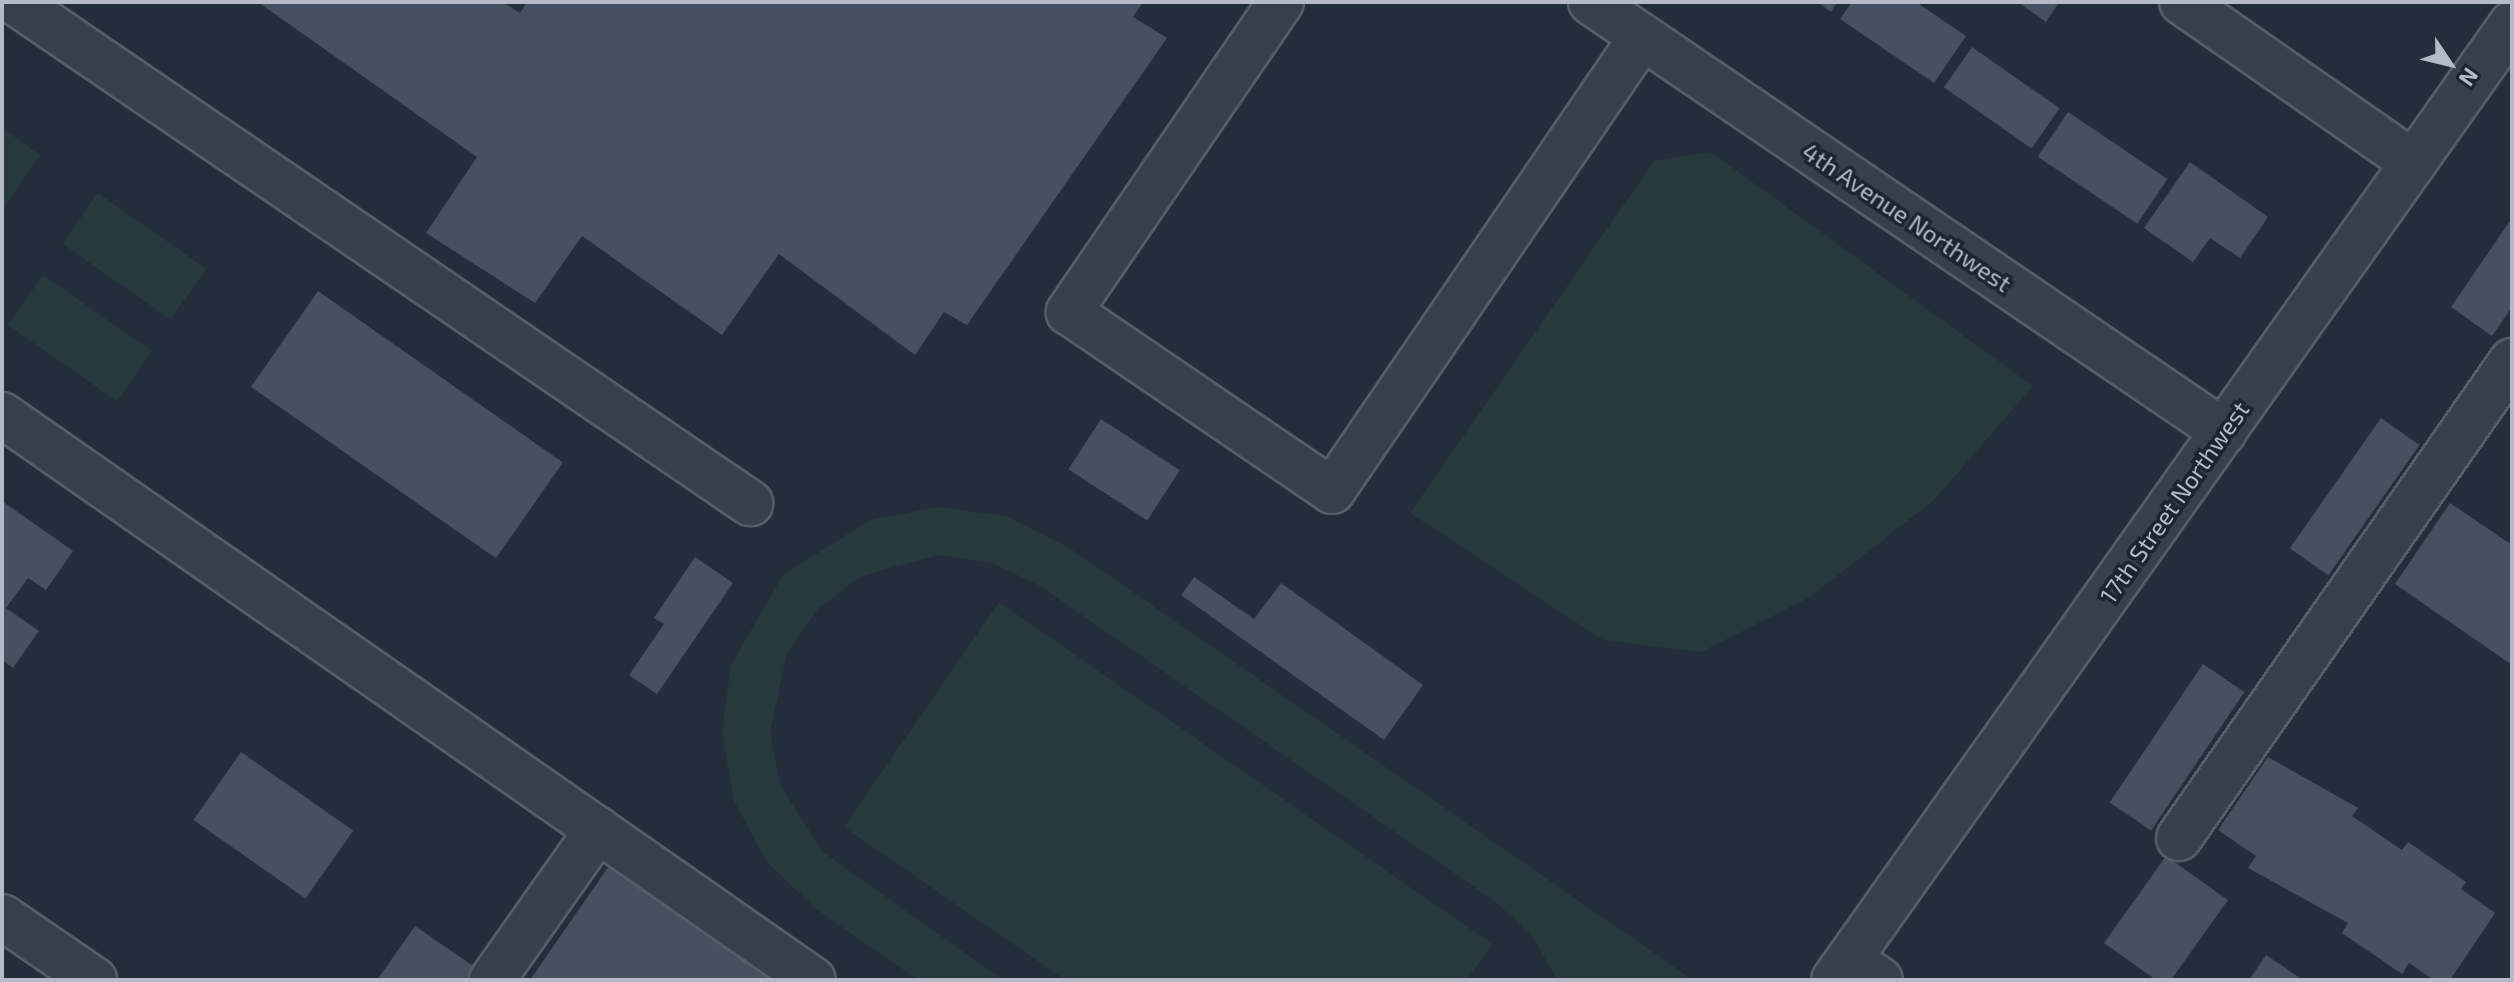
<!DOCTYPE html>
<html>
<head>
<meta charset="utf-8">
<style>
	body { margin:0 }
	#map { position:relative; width:2514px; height:982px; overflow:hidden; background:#242d3c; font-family:"Exo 2",sans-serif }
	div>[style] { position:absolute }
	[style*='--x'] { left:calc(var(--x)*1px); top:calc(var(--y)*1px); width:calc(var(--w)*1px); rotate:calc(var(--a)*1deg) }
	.green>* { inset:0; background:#26393d; transform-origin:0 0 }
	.building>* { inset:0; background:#465060; transform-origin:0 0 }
	.roads { filter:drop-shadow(2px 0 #565d6a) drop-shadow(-2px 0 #565d6a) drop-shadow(0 2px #565d6a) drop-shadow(0 -2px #565d6a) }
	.minor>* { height:44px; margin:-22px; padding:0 22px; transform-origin:22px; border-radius:22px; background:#383f4c }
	span { translate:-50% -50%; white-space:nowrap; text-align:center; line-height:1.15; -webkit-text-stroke:7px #1d2431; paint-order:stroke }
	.street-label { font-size:24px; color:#b4bac7 }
	.frame { position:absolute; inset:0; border:4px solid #b4bac7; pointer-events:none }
	.north { position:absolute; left:2410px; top:24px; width:80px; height:80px; -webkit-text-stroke:6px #1d2431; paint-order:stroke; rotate:125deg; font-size:22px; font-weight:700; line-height:32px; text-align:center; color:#b4bac7 }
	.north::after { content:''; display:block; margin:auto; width:28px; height:36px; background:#b4bac7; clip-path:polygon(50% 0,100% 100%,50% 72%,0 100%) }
</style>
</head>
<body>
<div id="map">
	<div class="green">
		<i style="clip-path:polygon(2px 128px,40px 155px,5px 206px,2px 204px)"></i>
		<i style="clip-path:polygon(1711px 152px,2033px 386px,1934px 500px,1810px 597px,1701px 652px,1603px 640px,1410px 513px,1654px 161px)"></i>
		<i style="left:98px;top:193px;width:132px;height:62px;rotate:35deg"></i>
		<i style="left:43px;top:275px;width:133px;height:61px;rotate:35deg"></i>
		<i style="clip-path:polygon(938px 507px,1006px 516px,1068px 547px,1693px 980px,1557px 980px,1534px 939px,1496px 902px,1040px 586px,992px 563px,939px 555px,861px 576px,818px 609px,787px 653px,770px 732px,780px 785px,823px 852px,1003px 980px,918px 980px,816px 909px,767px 862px,734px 801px,722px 733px,731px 665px,783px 575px,870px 520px)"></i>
		<i style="clip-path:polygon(999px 602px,1492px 944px,1467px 980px,1065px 980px,844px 827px)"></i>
	</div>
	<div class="building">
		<i style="clip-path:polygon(258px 2px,503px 2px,520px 13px,527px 2px,1143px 2px,1133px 17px,1167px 38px,967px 325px,944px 312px,915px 355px,779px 254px,722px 335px,582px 236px,535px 303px,426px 233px,477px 157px)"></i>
		<i style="clip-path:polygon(1817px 2px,1837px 2px,1831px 12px)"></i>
		<i style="clip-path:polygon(1852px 2px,1916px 2px,1966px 36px,1934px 83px,1840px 19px)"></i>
		<i style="clip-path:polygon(2018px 2px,2059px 2px,2046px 22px)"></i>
		<i style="left:1972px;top:47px;width:107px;height:49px;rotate:35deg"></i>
		<i style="left:2068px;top:112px;width:120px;height:54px;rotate:34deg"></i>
		<i style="clip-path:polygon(2190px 162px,2268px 217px,2240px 258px,2210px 238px,2193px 262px,2144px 228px)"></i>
		<i style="clip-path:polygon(2512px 218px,2512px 307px,2492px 336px,2451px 307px)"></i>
		<i style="left:318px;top:291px;width:299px;height:117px;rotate:35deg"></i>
		<i style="left:2381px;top:418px;width:47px;height:159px;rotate:35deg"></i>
		<i style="left:1101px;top:419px;width:94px;height:60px;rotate:33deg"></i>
		<i style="clip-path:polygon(2px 501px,73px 551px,46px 590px,28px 578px,6px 608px,39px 631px,13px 668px,2px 660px)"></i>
		<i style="clip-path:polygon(2450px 503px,2512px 545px,2512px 665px,2395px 584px)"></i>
		<i style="clip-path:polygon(695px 557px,733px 583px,657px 694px,629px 675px,664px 624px,654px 618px)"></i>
		<i style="clip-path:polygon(1194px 577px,1254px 619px,1281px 583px,1423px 685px,1384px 740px,1181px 595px)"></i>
		<i style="left:2203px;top:664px;width:50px;height:167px;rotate:34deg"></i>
		<i style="left:241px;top:752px;width:137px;height:83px;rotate:35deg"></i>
		<i style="clip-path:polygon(2268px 757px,2358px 808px,2352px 816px,2402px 850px,2408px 842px,2466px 882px,2461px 889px,2495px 913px,2450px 980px,2434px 980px,2409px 963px,2402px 974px,2342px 933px,2348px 923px,2248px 868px,2256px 856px,2218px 830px)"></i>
		<i style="clip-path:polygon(2166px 856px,2228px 900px,2171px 980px,2156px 980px,2104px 943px)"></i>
		<i style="clip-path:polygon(611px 863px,777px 980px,530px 980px)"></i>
		<i style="clip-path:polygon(415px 926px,479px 970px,472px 980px,377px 980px)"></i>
		<i style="clip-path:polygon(2266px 955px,2303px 980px,2249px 980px)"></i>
	</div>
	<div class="roads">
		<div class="minor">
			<i style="--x:15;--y:2;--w:890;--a:34.28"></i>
			<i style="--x:1281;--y:2;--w:376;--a:124.4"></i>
			<i style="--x:1069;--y:312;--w:318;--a:34.2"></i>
			<i style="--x:1332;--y:491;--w:550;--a:-55.67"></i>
			<i style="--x:1591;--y:2;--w:765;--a:34.19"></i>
			<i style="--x:2182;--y:2;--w:282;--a:34.8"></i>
			<i style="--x:2;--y:415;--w:988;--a:34.86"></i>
			<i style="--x:2179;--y:838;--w:582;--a:-55.08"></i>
			<i style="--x:2;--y:917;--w:112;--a:34.4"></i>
			<i style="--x:1849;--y:959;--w:37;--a:34"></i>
			<i style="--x:492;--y:980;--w:184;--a:-54.8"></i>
			<i style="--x:1834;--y:980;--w:1172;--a:-54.66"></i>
		</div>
	</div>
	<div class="street-label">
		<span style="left:1907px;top:217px;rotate:34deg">4th Avenue Northwest</span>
		<span style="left:2174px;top:502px;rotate:-55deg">17th Street Northwest</span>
	</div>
	<div class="frame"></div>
	<div class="north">N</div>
</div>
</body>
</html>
